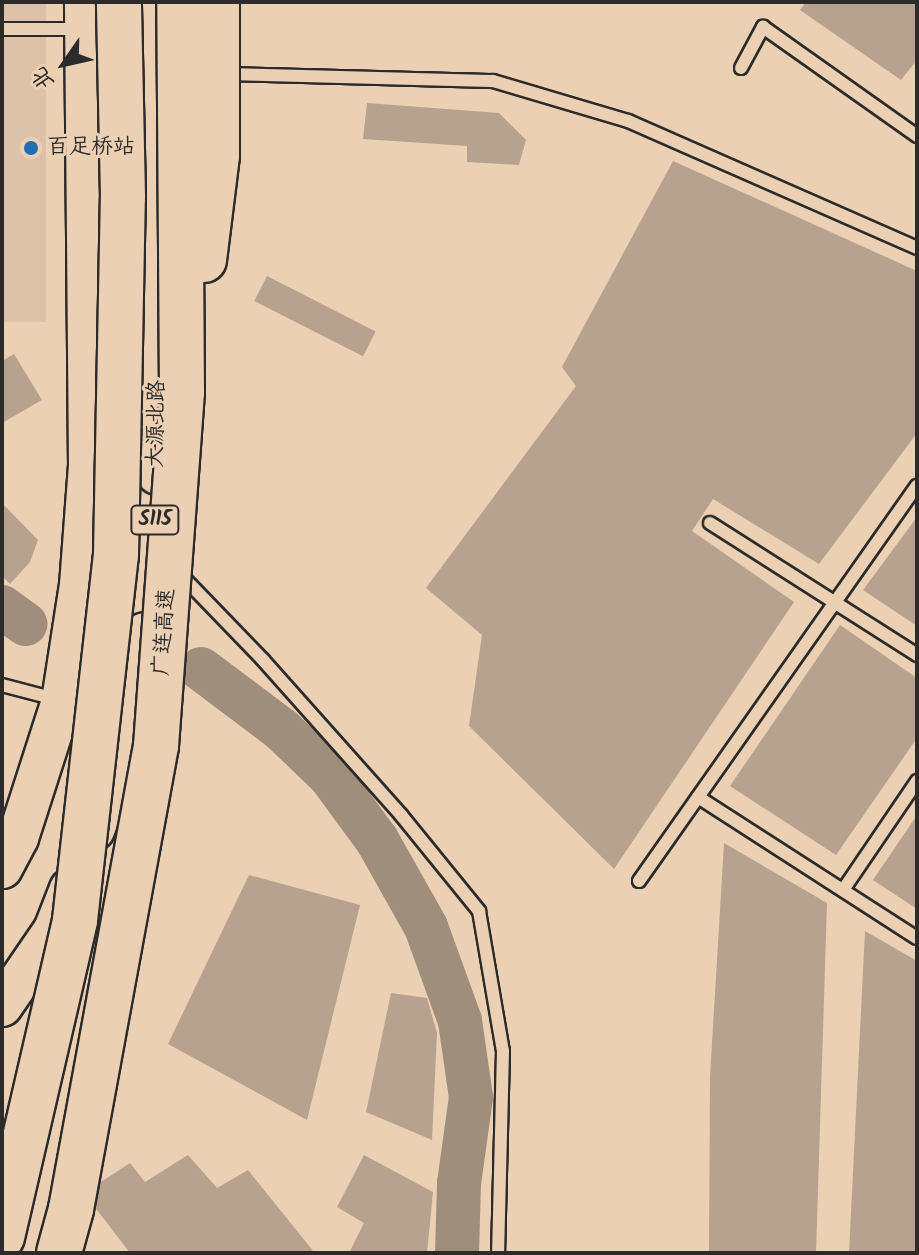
<!DOCTYPE html>
<html>
<head>
<meta charset="utf-8">
<style>
	body { margin:0 }
	#map { position:relative; width:919px; height:1255px; overflow:hidden; background:#ecd0b3; font-family:Kalam,"LXGW WenKai TC",sans-serif }
	div>[style] { position:absolute }
	[style*='--x'] { left:calc(var(--x)*1px); top:calc(var(--y)*1px); width:calc(var(--w)*1px); rotate:calc(var(--a)*1deg) }
	.built>* { inset:0; background:#dcc2a8; transform-origin:0 0 }
	.river>* { height:44px; margin:-22px; padding:0 22px; transform-origin:22px; border-radius:22px; background:#a08e7d }
	.building>* { inset:0; background:#b6a28e; transform-origin:0 0 }
	.roads { filter:drop-shadow(2px 0 #2b2b2b) drop-shadow(-2px 0 #2b2b2b) drop-shadow(0 2px #2b2b2b) drop-shadow(0 -2px #2b2b2b) }
	.service>* { height:12px; margin:-6px; padding:0 6px; transform-origin:6px; border-radius:6px; background:#ecd0b3 }
	.primary>* { height:40px; margin:-20px; padding:0 20px; transform-origin:20px; border-radius:20px; background:#ecd0b3 }
	.bridges { filter:drop-shadow(2px 0 #2b2b2b) drop-shadow(-2px 0 #2b2b2b) drop-shadow(0 2px #2b2b2b) drop-shadow(0 -2px #2b2b2b) }
	.motorway-bridge>* { height:44px; margin:-22px; padding:0 22px; transform-origin:22px; border-radius:22px; background:#ecd0b3 }
	.dots>* { width:22px; height:22px; translate:-50% -50%; box-sizing:border-box; border:4px solid #ecd0b3; border-radius:50% }
	span { translate:-50% -50%; white-space:nowrap; text-align:center; line-height:1.15; -webkit-text-stroke:6px #ecd0b3; paint-order:stroke }
	.shield-label span { padding:2px 6px; background:#ecd0b3; border:2px solid; border-radius:6px; -webkit-text-stroke-width:0 }
	.shield-label { font-size:20px; color:#2b2b2b; font-weight:700 }
	.poi-label { font-size:22px; color:#2b2b2b }
	.left { translate:0 -50%; text-align:left }
	.street-label { font-size:22px; color:#2b2b2b }
	.frame { position:absolute; inset:0; border:4px solid #2b2b2b; pointer-events:none }
	.north { position:absolute; left:24px; top:24px; width:80px; height:80px; -webkit-text-stroke:6px #ecd0b3; paint-order:stroke; rotate:236deg; font-size:22px; font-weight:700; line-height:32px; text-align:center; color:#2b2b2b }
	.north::after { content:''; display:block; margin:auto; width:28px; height:36px; background:#2b2b2b; clip-path:polygon(50% 0,100% 100%,50% 72%,0 100%) }
</style>
</head>
<body>
<div id="map">
	<div class="built">
		<i style="left:2px;top:2px;width:44px;height:320px"></i>
	</div>
	<div class="river">
		<i style="--x:2;--y:607;--w:29;--a:36"></i>
		<i style="--x:201;--y:669;--w:100;--a:36.9"></i>
		<i style="--x:281;--y:729;--w:68;--a:43.8"></i>
		<i style="--x:330;--y:776;--w:79;--a:53.7"></i>
		<i style="--x:377;--y:840;--w:100;--a:60.6"></i>
		<i style="--x:426;--y:927;--w:100;--a:70.1"></i>
		<i style="--x:460;--y:1021;--w:77;--a:81.8"></i>
		<i style="--x:471;--y:1097;--w:87;--a:97.9"></i>
		<i style="--x:459;--y:1183;--w:70;--a:91.6"></i>
	</div>
	<div class="building">
		<i style="clip-path:polygon(806px 2px,917px 2px,917px 60px,901px 80px,800px 10px)"></i>
		<i style="clip-path:polygon(367px 103px,499px 113px,526px 140px,519px 165px,467px 162px,467px 146px,363px 139px)"></i>
		<i style="clip-path:polygon(673px 161px,917px 271px,917px 433px,819px 564px,713px 499px,692px 531px,794px 602px,614px 869px,469px 726px,482px 635px,426px 588px,576px 386px,562px 367px)"></i>
		<i style="left:267px;top:276px;width:122px;height:28px;rotate:27deg"></i>
		<i style="clip-path:polygon(14px 354px,42px 400px,2px 423px,2px 361px)"></i>
		<i style="clip-path:polygon(2px 503px,38px 540px,30px 562px,10px 584px,2px 576px)"></i>
		<i style="clip-path:polygon(917px 517px,917px 626px,863px 590px)"></i>
		<i style="clip-path:polygon(840px 625px,917px 678px,917px 738px,836px 855px,730px 786px)"></i>
		<i style="clip-path:polygon(917px 815px,917px 909px,873px 880px)"></i>
		<i style="clip-path:polygon(724px 843px,827px 903px,816px 1253px,709px 1253px,710px 1077px)"></i>
		<i style="clip-path:polygon(249px 875px,360px 905px,307px 1120px,168px 1044px)"></i>
		<i style="clip-path:polygon(865px 931px,917px 961px,917px 1253px,849px 1253px)"></i>
		<i style="clip-path:polygon(391px 993px,427px 998px,437px 1033px,432px 1140px,366px 1112px)"></i>
		<i style="clip-path:polygon(188px 1155px,217px 1188px,248px 1170px,314px 1252px,130px 1253px,84px 1193px,130px 1163px,145px 1182px)"></i>
		<i style="clip-path:polygon(364px 1155px,433px 1192px,427px 1253px,349px 1253px,364px 1223px,337px 1207px)"></i>
	</div>
	<div class="roads">
		<div class="service">
			<i style="--x:2;--y:29;--w:77;--a:0"></i>
			<i style="--x:741;--y:68;--w:47;--a:-61.8"></i>
			<i style="--x:763;--y:27;--w:189;--a:35.3"></i>
			<i style="--x:225;--y:74;--w:268;--a:1.5"></i>
			<i style="--x:493;--y:81;--w:141;--a:16.5"></i>
			<i style="--x:628;--y:121;--w:316;--a:23.7"></i>
			<i style="--x:710;--y:523;--w:246;--a:32.5"></i>
			<i style="--x:181;--y:575;--w:118;--a:46"></i>
			<i style="--x:263;--y:660;--w:208;--a:48.3"></i>
			<i style="--x:401;--y:815;--w:124;--a:50.9"></i>
			<i style="--x:479;--y:911;--w:142;--a:80.3"></i>
			<i style="--x:503;--y:1051;--w:202;--a:91.4"></i>
			<i style="--x:2;--y:685;--w:59;--a:14.7"></i>
			<i style="--x:698;--y:797;--w:260;--a:32.8"></i>
			<i style="--x:639;--y:881;--w:483;--a:-54.9"></i>
			<i style="--x:843;--y:890;--w:132;--a:-55.8"></i>
		</div>
		<div class="primary">
			<i style="--x:154;--y:2;--w:472;--a:89.6"></i>
			<i style="--x:94;--y:830;--w:75;--a:-68.9"></i>
			<i style="--x:121;--y:760;--w:75;--a:-76.1"></i>
			<i style="--x:139;--y:687;--w:54;--a:-84.7"></i>
			<i style="--x:2;--y:868;--w:34;--a:-62"></i>
			<i style="--x:18;--y:838;--w:144;--a:-72.2"></i>
			<i style="--x:62;--y:701;--w:117;--a:-81.2"></i>
			<i style="--x:80;--y:585;--w:119;--a:-85.7"></i>
			<i style="--x:89;--y:466;--w:464;--a:-90.5"></i>
			<i style="--x:2;--y:1006;--w:92;--a:-55.6"></i>
			<i style="--x:54;--y:930;--w:44;--a:-68.7"></i>
		</div>
	</div>
	<div class="bridges">
		<div class="motorway-bridge">
			<i style="--x:204;--y:260;--w:106;--a:-82.9"></i>
			<i style="--x:217;--y:155;--w:153;--a:-90"></i>
			<i style="--x:2;--y:1237;--w:325;--a:-77"></i>
			<i style="--x:75;--y:920;--w:367;--a:-83.6"></i>
			<i style="--x:116;--y:555;--w:358;--a:-88.9"></i>
			<i style="--x:123;--y:197;--w:195;--a:-91.2"></i>
			<i style="--x:59;--y:1253;--w:46;--a:-74.7"></i>
			<i style="--x:71;--y:1209;--w:471;--a:-79.6"></i>
			<i style="--x:156;--y:746;--w:355;--a:-85.8"></i>
			<i style="--x:182;--y:392;--w:390;--a:-90.4"></i>
		</div>
	</div>
	<div class="dots">
		<i style="left:31px;top:148px;background:#1f6fb2"></i>
	</div>
	<div class="shield-label">
		<span style="left:155px;top:520px">S115</span>
	</div>
	<div class="poi-label">
		<span class="left" style="left:47px;top:148px">百足桥站</span>
	</div>
	<div class="street-label">
		<span style="left:157px;top:424px;rotate:-89deg">大源北路</span>
		<span style="left:165px;top:632px;rotate:-86deg">广连高速</span>
	</div>
	<div class="frame"></div>
	<div class="north">北</div>
</div>
</body>
</html>
